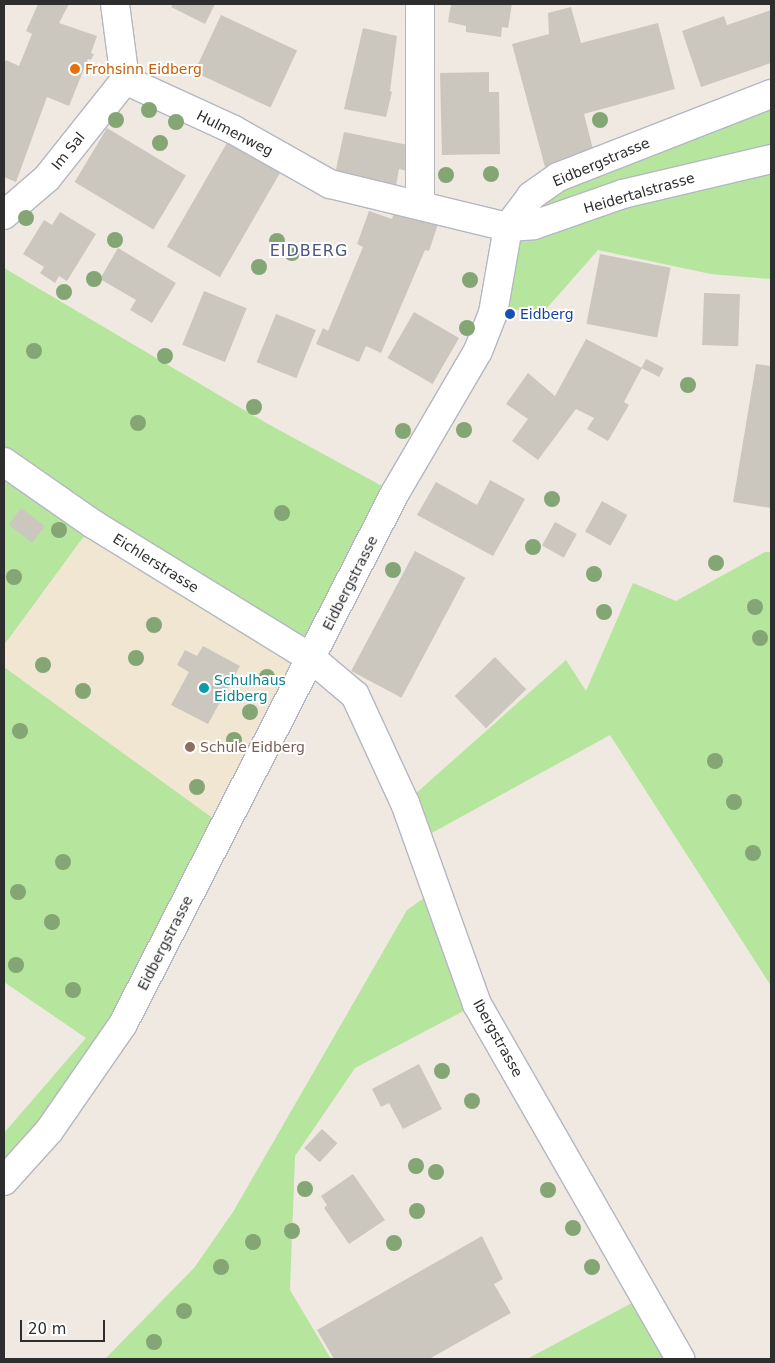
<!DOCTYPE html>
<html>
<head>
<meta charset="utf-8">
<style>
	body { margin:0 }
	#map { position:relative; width:775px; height:1363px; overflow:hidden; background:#efe9e1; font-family:"DejaVu Sans",sans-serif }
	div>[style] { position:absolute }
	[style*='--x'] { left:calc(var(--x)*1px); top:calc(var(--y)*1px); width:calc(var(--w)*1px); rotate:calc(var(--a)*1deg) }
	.education>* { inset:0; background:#f0e6d1 }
	.green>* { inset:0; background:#b6e59e }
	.building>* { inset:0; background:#cbc7bf; transform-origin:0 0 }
	.roads { filter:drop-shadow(1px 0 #b4b7c1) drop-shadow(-1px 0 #b4b7c1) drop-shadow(0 1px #b4b7c1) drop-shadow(0 -1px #b4b7c1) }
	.minor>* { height:28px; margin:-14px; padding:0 14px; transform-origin:14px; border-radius:14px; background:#fff }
	.trees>* { width:16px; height:16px; margin:-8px; border-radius:50%; background:#84a574 }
	.dots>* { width:14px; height:14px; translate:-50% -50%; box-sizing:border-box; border:2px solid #fff; border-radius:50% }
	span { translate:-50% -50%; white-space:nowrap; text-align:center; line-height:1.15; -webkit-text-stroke:4px #fff; paint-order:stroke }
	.food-label { font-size:14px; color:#c56008 }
	.left { translate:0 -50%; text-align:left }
	.street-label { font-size:14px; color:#2e2e2e }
	.transit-label { font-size:14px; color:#164399 }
	.culture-label { font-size:14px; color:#0d838f }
	.education-label { font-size:14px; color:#785e54 }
	.quarter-label { font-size:16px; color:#4d5680; letter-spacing:1px }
	.frame { position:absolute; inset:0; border:5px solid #2e2e2e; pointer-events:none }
	.scale { position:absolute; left:20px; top:1320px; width:85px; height:22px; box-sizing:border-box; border:2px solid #2e2e2e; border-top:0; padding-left:6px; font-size:15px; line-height:18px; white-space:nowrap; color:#2e2e2e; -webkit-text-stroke:4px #fff; paint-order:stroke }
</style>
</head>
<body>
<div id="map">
	<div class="education">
		<i style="clip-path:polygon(93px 524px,311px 658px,225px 827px,4px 667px,4px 645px)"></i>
	</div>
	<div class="green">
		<i style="clip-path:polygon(771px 94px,771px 279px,711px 274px,598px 250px,539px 317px,495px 302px,531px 196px)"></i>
		<i style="clip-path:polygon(4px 268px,268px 424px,395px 493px,311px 658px,93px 524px,4px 645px)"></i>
		<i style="clip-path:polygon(765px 552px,771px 552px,771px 986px,610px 735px,419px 840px,405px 803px,566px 660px,586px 691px,633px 583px,676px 601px)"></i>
		<i style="clip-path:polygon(4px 667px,225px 827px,123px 1024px,4px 1181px,4px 1133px,86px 1038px,4px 982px)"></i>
		<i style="clip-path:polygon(438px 888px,477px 1004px,355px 1068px,295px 1156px,290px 1290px,331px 1359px,105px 1359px,194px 1268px,233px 1212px,407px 910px)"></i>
		<i style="clip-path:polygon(645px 1296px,680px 1359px,527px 1359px)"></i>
	</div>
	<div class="building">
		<i style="clip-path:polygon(38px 4px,69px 4px,59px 23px,97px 36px,91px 53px,94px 54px,91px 60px,88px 59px,69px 106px,47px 97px,16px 182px,4px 177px,4px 64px,6px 60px,19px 66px,32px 34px,26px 31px)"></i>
		<i style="clip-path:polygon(173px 4px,215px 4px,205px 24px,171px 7px)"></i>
		<i style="clip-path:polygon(451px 4px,512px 4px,508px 28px,502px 27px,501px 37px,466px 32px,466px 26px,448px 22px)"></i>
		<i style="clip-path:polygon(571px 7px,581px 43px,658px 23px,675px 89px,584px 114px,594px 153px,545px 167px,512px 44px,549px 34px,548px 13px)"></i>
		<i style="clip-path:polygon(771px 10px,771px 63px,701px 87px,682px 31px,724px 16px,727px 25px)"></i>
		<i style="left:221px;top:15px;width:84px;height:63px;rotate:25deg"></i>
		<i style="clip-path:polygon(363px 28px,397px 36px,390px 91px,392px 92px,386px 117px,344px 109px)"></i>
		<i style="clip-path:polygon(489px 72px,489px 92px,499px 92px,500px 154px,442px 155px,440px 73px)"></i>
		<i style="left:107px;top:128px;width:92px;height:63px;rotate:31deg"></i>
		<i style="clip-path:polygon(344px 132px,413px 146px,407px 171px,399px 169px,396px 186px,335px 174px)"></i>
		<i style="left:228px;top:141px;width:61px;height:122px;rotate:30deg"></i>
		<i style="clip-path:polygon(395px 209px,438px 224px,429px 251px,425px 250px,381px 353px,366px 346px,359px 362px,316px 344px,323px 328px,328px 331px,363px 247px,357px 244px,369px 211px,392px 219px)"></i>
		<i style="clip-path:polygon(60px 212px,96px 234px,67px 281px,59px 276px,55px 283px,40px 273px,44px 267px,23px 254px,44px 220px,52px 225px)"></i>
		<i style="clip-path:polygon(118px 248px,176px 283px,152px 323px,130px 310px,136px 300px,100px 279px)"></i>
		<i style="left:600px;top:254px;width:72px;height:71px;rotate:11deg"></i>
		<i style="left:204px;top:291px;width:46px;height:58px;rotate:22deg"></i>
		<i style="left:704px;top:293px;width:36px;height:52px;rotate:2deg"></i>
		<i style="left:414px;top:312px;width:52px;height:53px;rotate:30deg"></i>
		<i style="left:276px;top:314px;width:43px;height:52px;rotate:22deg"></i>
		<i style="clip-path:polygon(586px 339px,642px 368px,624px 402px,629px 405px,608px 441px,587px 429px,594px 418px,576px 409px,538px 460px,512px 441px,528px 419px,506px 404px,528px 373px,555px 396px)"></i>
		<i style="left:646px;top:359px;width:20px;height:10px;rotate:27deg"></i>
		<i style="clip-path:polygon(756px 364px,771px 366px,771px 508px,733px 502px)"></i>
		<i style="clip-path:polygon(490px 480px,525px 499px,493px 556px,417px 515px,436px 482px,477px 505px)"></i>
		<i style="left:602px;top:501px;width:29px;height:35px;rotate:29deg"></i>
		<i style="left:21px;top:508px;width:30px;height:21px;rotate:37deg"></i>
		<i style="left:555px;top:522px;width:25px;height:27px;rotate:29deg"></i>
		<i style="left:415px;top:551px;width:57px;height:136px;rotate:28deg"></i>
		<i style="clip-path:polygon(203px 646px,240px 666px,208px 724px,171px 705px,189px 672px,177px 665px,185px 650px,197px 656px)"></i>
		<i style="left:495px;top:657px;width:45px;height:56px;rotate:46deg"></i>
		<i style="clip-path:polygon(419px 1064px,442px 1109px,403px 1129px,389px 1103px,381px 1107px,372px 1089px)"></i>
		<i style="left:322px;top:1129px;width:21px;height:26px;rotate:43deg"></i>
		<i style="clip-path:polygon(353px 1174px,385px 1220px,349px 1244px,324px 1208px,327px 1205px,321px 1196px)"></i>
		<i style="clip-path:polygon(482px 1236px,503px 1279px,494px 1284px,511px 1313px,429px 1359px,334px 1359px,317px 1330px)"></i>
	</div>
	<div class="roads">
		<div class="minor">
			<i style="--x:115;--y:4;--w:77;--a:82.5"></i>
			<i style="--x:125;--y:80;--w:120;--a:24.6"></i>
			<i style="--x:234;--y:130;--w:110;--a:29.4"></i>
			<i style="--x:330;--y:184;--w:183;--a:13.6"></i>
			<i style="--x:508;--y:227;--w:26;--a:-4"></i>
			<i style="--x:534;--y:225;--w:94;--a:-19.2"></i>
			<i style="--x:623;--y:194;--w:152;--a:-13.3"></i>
			<i style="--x:420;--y:204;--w:200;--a:-90"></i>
			<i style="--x:4;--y:215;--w:57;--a:-40.7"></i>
			<i style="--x:47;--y:178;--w:125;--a:-51.5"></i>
			<i style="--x:4;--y:462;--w:108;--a:34.9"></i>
			<i style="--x:93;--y:524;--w:256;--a:31.6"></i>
			<i style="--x:311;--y:658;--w:57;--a:40.1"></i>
			<i style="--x:355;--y:695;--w:119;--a:65.2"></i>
			<i style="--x:405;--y:803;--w:214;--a:70.3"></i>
			<i style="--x:477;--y:1004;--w:409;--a:60.2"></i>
			<i style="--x:4;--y:1181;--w:67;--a:-48"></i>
			<i style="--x:49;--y:1131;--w:130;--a:-55.3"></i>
			<i style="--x:123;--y:1024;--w:597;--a:-62.88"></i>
			<i style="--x:395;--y:493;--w:164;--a:-59.7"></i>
			<i style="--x:478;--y:351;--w:41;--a:-68.5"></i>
			<i style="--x:493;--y:313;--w:87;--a:-80.1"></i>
			<i style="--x:508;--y:227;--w:39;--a:-53"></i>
			<i style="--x:531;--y:196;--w:33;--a:-35"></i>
			<i style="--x:558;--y:177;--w:229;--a:-21.3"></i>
		</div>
	</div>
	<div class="trees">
		<i style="left:149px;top:110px"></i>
		<i style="left:116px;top:120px"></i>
		<i style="left:600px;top:120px"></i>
		<i style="left:176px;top:122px"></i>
		<i style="left:160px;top:143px"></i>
		<i style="left:491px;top:174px"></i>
		<i style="left:446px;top:175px"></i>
		<i style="left:26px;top:218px"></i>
		<i style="left:115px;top:240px"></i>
		<i style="left:277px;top:241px"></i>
		<i style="left:292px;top:253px"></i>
		<i style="left:259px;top:267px"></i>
		<i style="left:94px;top:279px"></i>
		<i style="left:470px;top:280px"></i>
		<i style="left:64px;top:292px"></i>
		<i style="left:467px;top:328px"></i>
		<i style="left:34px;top:351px"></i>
		<i style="left:165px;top:356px"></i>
		<i style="left:688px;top:385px"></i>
		<i style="left:254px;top:407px"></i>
		<i style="left:138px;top:423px"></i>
		<i style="left:464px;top:430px"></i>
		<i style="left:403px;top:431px"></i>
		<i style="left:552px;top:499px"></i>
		<i style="left:282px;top:513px"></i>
		<i style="left:59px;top:530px"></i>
		<i style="left:533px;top:547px"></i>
		<i style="left:716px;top:563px"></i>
		<i style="left:393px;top:570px"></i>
		<i style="left:594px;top:574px"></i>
		<i style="left:14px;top:577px"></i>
		<i style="left:755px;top:607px"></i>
		<i style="left:604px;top:612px"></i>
		<i style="left:154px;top:625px"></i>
		<i style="left:760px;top:638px"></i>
		<i style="left:136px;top:658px"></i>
		<i style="left:43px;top:665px"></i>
		<i style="left:267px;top:677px"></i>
		<i style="left:83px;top:691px"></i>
		<i style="left:250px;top:712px"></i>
		<i style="left:20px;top:731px"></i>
		<i style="left:234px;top:740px"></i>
		<i style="left:715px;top:761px"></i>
		<i style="left:197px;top:787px"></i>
		<i style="left:734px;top:802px"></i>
		<i style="left:753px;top:853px"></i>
		<i style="left:63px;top:862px"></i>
		<i style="left:18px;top:892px"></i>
		<i style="left:52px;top:922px"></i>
		<i style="left:16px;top:965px"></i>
		<i style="left:73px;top:990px"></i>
		<i style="left:442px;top:1071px"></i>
		<i style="left:472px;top:1101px"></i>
		<i style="left:416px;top:1166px"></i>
		<i style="left:436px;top:1172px"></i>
		<i style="left:305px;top:1189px"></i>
		<i style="left:548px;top:1190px"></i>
		<i style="left:417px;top:1211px"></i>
		<i style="left:573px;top:1228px"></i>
		<i style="left:292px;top:1231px"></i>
		<i style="left:253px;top:1242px"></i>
		<i style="left:394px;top:1243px"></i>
		<i style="left:221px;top:1267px"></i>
		<i style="left:592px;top:1267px"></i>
		<i style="left:184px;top:1311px"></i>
		<i style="left:154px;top:1342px"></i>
	</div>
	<div class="dots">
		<i style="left:75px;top:69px;background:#e8710a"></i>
		<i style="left:510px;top:314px;background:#1a4fb4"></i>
		<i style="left:204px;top:688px;background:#0f9aa8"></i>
		<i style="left:190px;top:747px;background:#8d6e63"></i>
	</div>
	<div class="food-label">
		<span class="left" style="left:85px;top:69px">Frohsinn Eidberg</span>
	</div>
	<div class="street-label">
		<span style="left:235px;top:133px;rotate:27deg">Hulmenweg</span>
		<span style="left:68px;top:151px;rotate:-51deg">Im Sal</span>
		<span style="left:601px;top:162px;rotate:-23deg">Eidbergstrasse</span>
		<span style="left:639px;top:193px;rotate:-16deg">Heidertalstrasse</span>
		<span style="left:156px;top:563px;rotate:32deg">Eichlerstrasse</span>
		<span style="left:350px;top:583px;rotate:-63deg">Eidbergstrasse</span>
		<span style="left:165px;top:943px;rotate:-63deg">Eidbergstrasse</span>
		<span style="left:498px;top:1038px;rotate:61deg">Ibergstrasse</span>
	</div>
	<div class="transit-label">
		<span class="left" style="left:520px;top:314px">Eidberg</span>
	</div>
	<div class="culture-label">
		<span class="left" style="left:214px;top:688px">Schulhaus<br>Eidberg</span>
	</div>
	<div class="education-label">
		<span class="left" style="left:200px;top:747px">Schule Eidberg</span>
	</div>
	<div class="quarter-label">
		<span style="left:309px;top:251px">EIDBERG</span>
	</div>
	<div class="frame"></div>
	<div class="scale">20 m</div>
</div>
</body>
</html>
